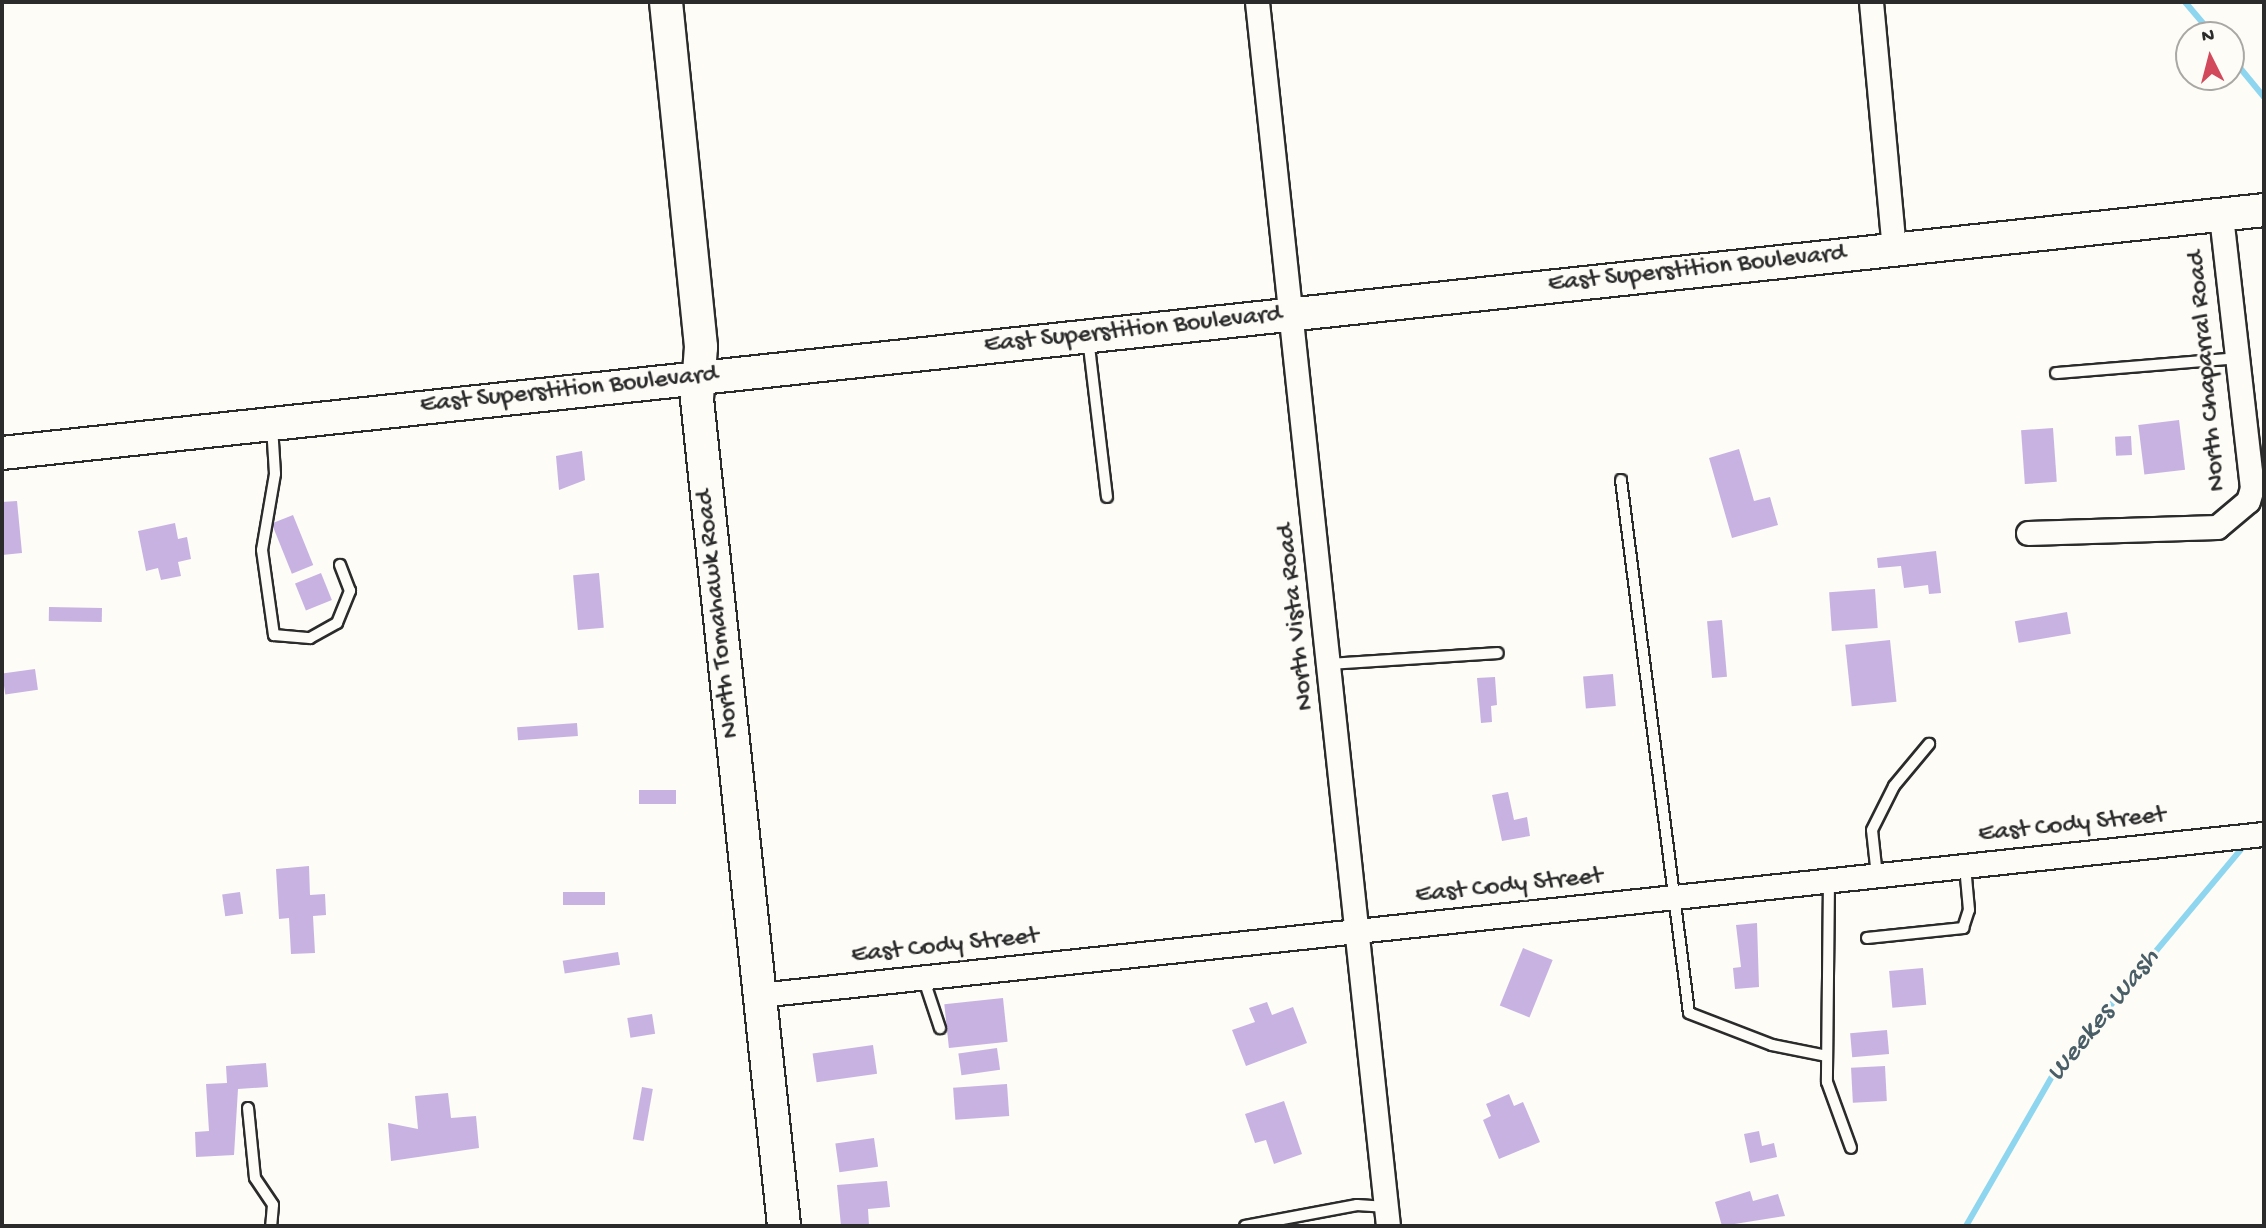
<!DOCTYPE html>
<html>
<head>
<meta charset="utf-8">
<style>
	body { margin:0 }
	#map { position:relative; width:2266px; height:1228px; overflow:hidden; background:#fdfcf7; font-family:"Gochi Hand",sans-serif }
	div>[style] { position:absolute }
	[style*='--x'] { left:calc(var(--x)*1px); top:calc(var(--y)*1px); width:calc(var(--w)*1px); rotate:calc(var(--a)*1deg) }
	.stream>* { height:6px; margin:-3px; padding:0 3px; transform-origin:3px; border-radius:3px; background:#8ed6ef }
	.building>* { inset:0; background:#c8b2e2; transform-origin:0 0 }
	.roads { filter:drop-shadow(2px 0 #2b2b2b) drop-shadow(-2px 0 #2b2b2b) drop-shadow(0 2px #2b2b2b) drop-shadow(0 -2px #2b2b2b) }
	.lane>* { height:10px; margin:-5px; padding:0 5px; transform-origin:5px; border-radius:5px; background:#fdfcf7 }
	.street>* { height:23px; margin:-11.5px; padding:0 11.5px; transform-origin:11.5px; border-radius:11.5px; background:#fdfcf7 }
	.secondary>* { height:32px; margin:-16px; padding:0 16px; transform-origin:16px; border-radius:16px; background:#fdfcf7 }
	span { translate:-50% -50%; white-space:nowrap; text-align:center; line-height:1.15; -webkit-text-stroke:6px #fdfcf7; paint-order:stroke }
	.street-label { font-size:26px; color:#2b2b2b }
	.water-label { font-size:28px; color:#495e66; font-style:italic }
	.frame { position:absolute; inset:0; border:4px solid #2b2b2b; pointer-events:none }
	.north { position:absolute; left:2175px; top:21px; width:70px; height:70px; box-sizing:border-box; background:#fdfcf7; border:2px solid #a9a8a5; border-radius:50%; rotate:354deg; font-size:19px; font-weight:700; line-height:28px; text-align:center; color:#2b2b2b }
	.north::after { content:''; display:block; margin:auto; width:24px; height:32px; background:#d1495b; clip-path:polygon(50% 0,100% 100%,50% 72%,0 100%) }
</style>
</head>
<body>
<div id="map">
	<div class="stream">
		<i style="--x:2185;--y:2;--w:43;--a:49.7"></i>
		<i style="--x:2231;--y:57;--w:52;--a:50.5"></i>
		<i style="--x:1966;--y:1226;--w:177;--a:-60.1"></i>
		<i style="--x:2054;--y:1073;--w:301;--a:-50.1"></i>
	</div>
	<div class="building">
		<i style="left:2179px;top:420px;width:50px;height:41px;rotate:83deg"></i>
		<i style="left:2053px;top:428px;width:54px;height:32px;rotate:86deg"></i>
		<i style="left:2131px;top:436px;width:19px;height:16px;rotate:87deg"></i>
		<i style="clip-path:polygon(1739px 449px,1754px 501px,1770px 497px,1778px 525px,1732px 538px,1709px 458px)"></i>
		<i style="clip-path:polygon(582px 451px,585px 480px,559px 490px,556px 456px)"></i>
		<i style="clip-path:polygon(17px 501px,22px 553px,2px 555px,2px 502px)"></i>
		<i style="left:293px;top:515px;width:54px;height:23px;rotate:68deg"></i>
		<i style="clip-path:polygon(175px 523px,178px 539px,187px 537px,191px 559px,178px 562px,181px 576px,161px 580px,158px 568px,146px 571px,138px 531px)"></i>
		<i style="clip-path:polygon(1936px 551px,1941px 593px,1929px 594px,1928px 585px,1904px 588px,1901px 566px,1878px 568px,1877px 558px)"></i>
		<i style="left:321px;top:573px;width:29px;height:28px;rotate:68deg"></i>
		<i style="left:599px;top:573px;width:55px;height:26px;rotate:85deg"></i>
		<i style="left:1875px;top:589px;width:39px;height:46px;rotate:86deg"></i>
		<i style="left:49px;top:607px;width:53px;height:14px;rotate:1deg"></i>
		<i style="left:2067px;top:612px;width:22px;height:53px;rotate:80deg"></i>
		<i style="left:1722px;top:620px;width:57px;height:15px;rotate:85deg"></i>
		<i style="left:1890px;top:640px;width:62px;height:45px;rotate:84deg"></i>
		<i style="left:35px;top:669px;width:21px;height:33px;rotate:82deg"></i>
		<i style="left:1613px;top:674px;width:32px;height:30px;rotate:85deg"></i>
		<i style="clip-path:polygon(1495px 677px,1497px 705px,1491px 706px,1492px 722px,1481px 723px,1477px 678px)"></i>
		<i style="left:577px;top:723px;width:13px;height:60px;rotate:86deg"></i>
		<i style="left:676px;top:790px;width:14px;height:37px;rotate:90deg"></i>
		<i style="clip-path:polygon(1508px 792px,1514px 820px,1527px 817px,1530px 836px,1502px 841px,1492px 795px)"></i>
		<i style="clip-path:polygon(309px 866px,310px 895px,325px 894px,326px 915px,313px 916px,315px 953px,291px 954px,289px 918px,279px 919px,276px 869px)"></i>
		<i style="left:240px;top:892px;width:22px;height:18px;rotate:82deg"></i>
		<i style="left:563px;top:892px;width:42px;height:13px"></i>
		<i style="clip-path:polygon(1757px 923px,1759px 987px,1735px 989px,1733px 968px,1741px 967px,1736px 925px)"></i>
		<i style="left:1523px;top:948px;width:32px;height:62px;rotate:22deg"></i>
		<i style="left:618px;top:952px;width:13px;height:56px;rotate:81deg"></i>
		<i style="left:1923px;top:968px;width:37px;height:34px;rotate:85deg"></i>
		<i style="left:1003px;top:998px;width:44px;height:59px;rotate:84deg"></i>
		<i style="clip-path:polygon(1267px 1002px,1272px 1015px,1293px 1007px,1307px 1043px,1246px 1066px,1232px 1030px,1255px 1022px,1249px 1008px)"></i>
		<i style="left:652px;top:1014px;width:20px;height:25px;rotate:81deg"></i>
		<i style="left:1887px;top:1030px;width:24px;height:37px;rotate:85deg"></i>
		<i style="left:873px;top:1045px;width:29px;height:61px;rotate:82deg"></i>
		<i style="left:997px;top:1048px;width:22px;height:39px;rotate:82deg"></i>
		<i style="clip-path:polygon(266px 1063px,268px 1087px,238px 1089px,234px 1155px,196px 1157px,195px 1132px,209px 1131px,206px 1084px,227px 1083px,226px 1066px)"></i>
		<i style="left:1885px;top:1066px;width:35px;height:34px;rotate:87deg"></i>
		<i style="left:1007px;top:1084px;width:32px;height:54px;rotate:86deg"></i>
		<i style="left:642px;top:1087px;width:11px;height:53px;rotate:10deg"></i>
		<i style="clip-path:polygon(448px 1093px,451px 1118px,476px 1116px,479px 1148px,391px 1161px,388px 1123px,418px 1129px,415px 1096px)"></i>
		<i style="clip-path:polygon(1509px 1094px,1514px 1106px,1523px 1102px,1540px 1142px,1499px 1159px,1483px 1120px,1491px 1116px,1486px 1104px)"></i>
		<i style="clip-path:polygon(1284px 1101px,1302px 1154px,1274px 1164px,1266px 1140px,1255px 1143px,1245px 1114px)"></i>
		<i style="clip-path:polygon(1759px 1131px,1762px 1146px,1774px 1143px,1777px 1157px,1750px 1163px,1744px 1134px)"></i>
		<i style="left:874px;top:1138px;width:29px;height:39px;rotate:82deg"></i>
		<i style="clip-path:polygon(887px 1181px,890px 1207px,868px 1209px,869px 1226px,841px 1226px,837px 1185px)"></i>
		<i style="clip-path:polygon(1750px 1191px,1753px 1201px,1778px 1194px,1785px 1216px,1722px 1226px,1715px 1202px)"></i>
	</div>
	<div class="roads">
		<div class="lane">
			<i style="--x:1088;--y:338;--w:160;--a:83.2"></i>
			<i style="--x:2056;--y:373;--w:182;--a:-4.7"></i>
			<i style="--x:272;--y:426;--w:48;--a:86.4"></i>
			<i style="--x:275;--y:474;--w:77;--a:99.7"></i>
			<i style="--x:262;--y:550;--w:86;--a:82"></i>
			<i style="--x:274;--y:635;--w:36;--a:5"></i>
			<i style="--x:310;--y:638;--w:31;--a:-29"></i>
			<i style="--x:337;--y:623;--w:35;--a:-68"></i>
			<i style="--x:350;--y:591;--w:28;--a:-111"></i>
			<i style="--x:1621;--y:480;--w:537;--a:82.73"></i>
			<i style="--x:1689;--y:1013;--w:89;--a:21.1"></i>
			<i style="--x:1772;--y:1045;--w:56;--a:11.3"></i>
			<i style="--x:1330;--y:664;--w:168;--a:-3.7"></i>
			<i style="--x:1877;--y:876;--w:46;--a:-96.2"></i>
			<i style="--x:1872;--y:830;--w:49;--a:-63.4"></i>
			<i style="--x:1894;--y:786;--w:55;--a:-50.2"></i>
			<i style="--x:1829;--y:881;--w:201;--a:90.6"></i>
			<i style="--x:1827;--y:1082;--w:70;--a:70"></i>
			<i style="--x:1867;--y:938;--w:97;--a:-5.9"></i>
			<i style="--x:1963;--y:928;--w:19;--a:-72"></i>
			<i style="--x:1969;--y:910;--w:44;--a:-95.2"></i>
			<i style="--x:923;--y:977;--w:54;--a:71.6"></i>
			<i style="--x:248;--y:1108;--w:70;--a:84.3"></i>
			<i style="--x:255;--y:1178;--w:32;--a:56"></i>
			<i style="--x:273;--y:1205;--w:21;--a:95"></i>
			<i style="--x:1245;--y:1226;--w:114;--a:-10.6"></i>
			<i style="--x:1357;--y:1205;--w:30;--a:4"></i>
		</div>
		<div class="street">
			<i style="--x:1257;--y:2;--w:1231;--a:83.89"></i>
			<i style="--x:1871;--y:2;--w:248;--a:84.7"></i>
			<i style="--x:2028;--y:533;--w:189;--a:-1.8"></i>
			<i style="--x:2217;--y:527;--w:40;--a:-40"></i>
			<i style="--x:2248;--y:501;--w:14;--a:-73"></i>
			<i style="--x:2252;--y:488;--w:275;--a:-96.5"></i>
			<i style="--x:759;--y:995;--w:1514;--a:-6.11"></i>
		</div>
		<div class="secondary">
			<i style="--x:666;--y:2;--w:347;--a:84.2"></i>
			<i style="--x:701;--y:347;--w:52;--a:94.4"></i>
			<i style="--x:697;--y:399;--w:832;--a:83.99"></i>
			<i style="--x:2;--y:453;--w:2275;--a:-6.13"></i>
		</div>
	</div>
	<div class="street-label">
		<span style="left:1697px;top:270px;rotate:-6deg">East Superstition Boulevard</span>
		<span style="left:1133px;top:331px;rotate:-6deg">East Superstition Boulevard</span>
		<span style="left:2208px;top:371px;rotate:-95deg">North Chaparral Road</span>
		<span style="left:569px;top:391px;rotate:-6deg">East Superstition Boulevard</span>
		<span style="left:719px;top:614px;rotate:-96deg">North Tomahawk Road</span>
		<span style="left:1297px;top:617px;rotate:-96deg">North Vista Road</span>
		<span style="left:2072px;top:826px;rotate:-6deg">East Cody Street</span>
		<span style="left:1509px;top:887px;rotate:-6deg">East Cody Street</span>
		<span style="left:945px;top:947px;rotate:-6deg">East Cody Street</span>
	</div>
	<div class="water-label">
		<span style="left:2104px;top:1016px;rotate:-51deg">Weekes Wash</span>
	</div>
	<div class="frame"></div>
	<div class="north">N</div>
</div>
</body>
</html>
